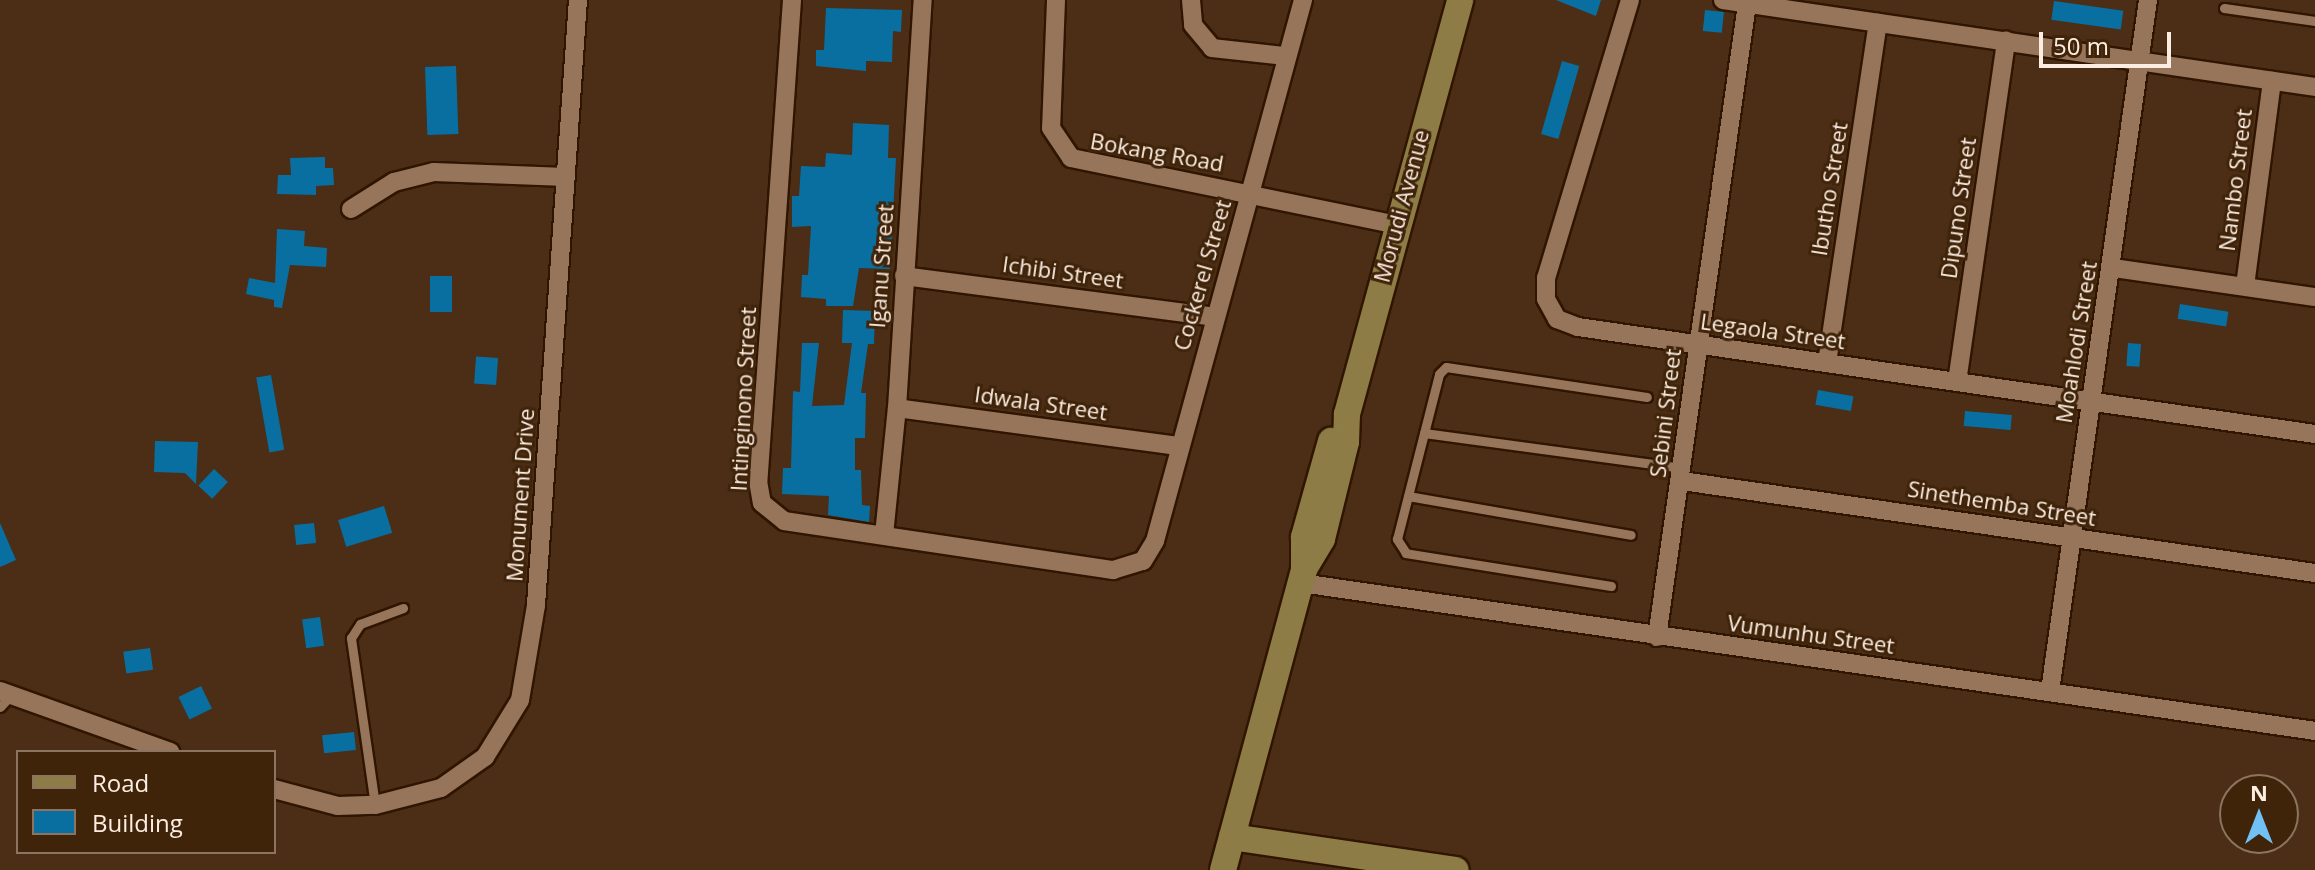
<!DOCTYPE html>
<html>
<head>
<meta charset="utf-8">
<style>
	body { margin:0 }
	#map { position:relative; width:2315px; height:870px; overflow:hidden; background:#4b2e15; font-family:"Open Sans",sans-serif }
	div>[style] { position:absolute }
	[style*='--x'] { left:calc(var(--x)*1px); top:calc(var(--y)*1px); width:calc(var(--w)*1px); rotate:calc(var(--a)*1deg) }
	.building>* { inset:0; background:#096fa1; transform-origin:0 0 }
	.roads { filter:drop-shadow(2px 0 #301500) drop-shadow(-2px 0 #301500) drop-shadow(0 2px #301500) drop-shadow(0 -2px #301500) }
	.lane>* { height:9px; margin:-4.5px; padding:0 4.5px; transform-origin:4.5px; border-radius:4.5px; background:#96755b }
	.street>* { height:18px; margin:-9px; padding:0 9px; transform-origin:9px; border-radius:9px; background:#96755b }
	.secondary>* { height:26px; margin:-13px; padding:0 13px; transform-origin:13px; border-radius:13px; background:#8e7c46 }
	span { translate:-50% -50%; white-space:nowrap; text-align:center; line-height:1.15; -webkit-text-stroke:6px #40240a; paint-order:stroke }
	.street-label { font-size:22px; color:#fcede2 }
	.legend { position:absolute; left:16px; top:750px; width:260px; height:104px; box-sizing:border-box; background:#40240a; border:2px solid #8b7460; margin:0; padding:10px 14px; list-style:none; font-size:24px; color:#fcede2 }
	.legend li { display:flex; align-items:center; gap:16px; height:40px }
	.legend b { width:40px; border:2px solid #8b7460 }
	.north { position:absolute; left:2219px; top:774px; width:80px; height:80px; box-sizing:border-box; background:#40240a; border:2px solid #8b7460; border-radius:50%; rotate:0deg; font-size:22px; font-weight:700; line-height:32px; text-align:center; color:#fcede2 }
	.north::after { content:''; display:block; margin:auto; width:28px; height:36px; background:#72c1f5; clip-path:polygon(50% 0,100% 100%,50% 72%,0 100%) }
	.scale { position:absolute; left:2039px; top:32px; width:132px; height:36px; box-sizing:border-box; border:4px solid #fcede2; border-top:0; padding-left:10px; font-size:24px; line-height:28px; white-space:nowrap; color:#fcede2; -webkit-text-stroke:6px #40240a; paint-order:stroke }
</style>
</head>
<body>
<div id="map">
	<div class="building">
		<i style="clip-path:polygon(1556px 0,1601px 0,1596px 16px)"></i>
		<i style="left:2054px;top:1px;width:70px;height:19px;rotate:8deg"></i>
		<i style="clip-path:polygon(826px 8px,902px 10px,901px 32px,893px 31px,892px 62px,866px 61px,866px 71px,816px 66px,816px 50px,824px 50px)"></i>
		<i style="left:1705px;top:10px;width:19px;height:21px;rotate:6deg"></i>
		<i style="left:1562px;top:61px;width:18px;height:76px;rotate:16deg"></i>
		<i style="left:456px;top:66px;width:68px;height:31px;rotate:88deg"></i>
		<i style="clip-path:polygon(853px 123px,889px 125px,888px 158px,896px 158px,890px 269px,859px 268px,853px 306px,826px 306px,826px 299px,801px 297px,802px 275px,808px 275px,811px 226px,792px 227px,792px 196px,799px 196px,801px 166px,825px 167px,826px 153px,852px 155px)"></i>
		<i style="clip-path:polygon(325px 157px,325px 168px,333px 168px,334px 185px,316px 186px,316px 195px,277px 194px,278px 175px,291px 175px,290px 158px)"></i>
		<i style="clip-path:polygon(277px 229px,305px 231px,304px 246px,327px 248px,326px 267px,290px 265px,282px 308px,274px 307px,274px 300px,246px 294px,249px 278px,275px 283px)"></i>
		<i style="left:430px;top:276px;width:22px;height:36px"></i>
		<i style="left:2180px;top:304px;width:49px;height:15px;rotate:9deg"></i>
		<i style="clip-path:polygon(843px 310px,875px 311px,874px 344px,868px 344px,861px 393px,866px 393px,865px 438px,855px 438px,855px 470px,861px 470px,862px 505px,870px 506px,869px 522px,828px 515px,829px 496px,782px 494px,783px 468px,791px 468px,793px 391px,800px 392px,802px 343px,819px 343px,812px 406px,844px 405px,852px 343px,842px 343px)"></i>
		<i style="left:2128px;top:343px;width:13px;height:23px;rotate:4deg"></i>
		<i style="left:498px;top:358px;width:27px;height:22px;rotate:94deg"></i>
		<i style="left:271px;top:375px;width:76px;height:15px;rotate:80deg"></i>
		<i style="left:1818px;top:390px;width:36px;height:15px;rotate:10deg"></i>
		<i style="left:1965px;top:411px;width:47px;height:15px;rotate:5deg"></i>
		<i style="clip-path:polygon(155px 441px,198px 442px,196px 484px,185px 473px,154px 472px)"></i>
		<i style="left:214px;top:469px;width:19px;height:23px;rotate:43deg"></i>
		<i style="left:384px;top:506px;width:28px;height:48px;rotate:73deg"></i>
		<i style="clip-path:polygon(0 523px,16px 560px,0 567px)"></i>
		<i style="left:314px;top:523px;width:20px;height:20px;rotate:84deg"></i>
		<i style="left:320px;top:617px;width:29px;height:18px;rotate:82deg"></i>
		<i style="left:150px;top:648px;width:22px;height:27px;rotate:82deg"></i>
		<i style="left:201px;top:686px;width:25px;height:25px;rotate:64deg"></i>
		<i style="left:354px;top:732px;width:18px;height:32px;rotate:84deg"></i>
	</div>
	<div class="roads">
		<div class="lane">
			<i style="--x:2224;--y:8;--w:92;--a:8.1"></i>
			<i style="--x:1424;--y:433;--w:261;--a:7.7"></i>
			<i style="--x:1408;--y:496;--w:226;--a:9.9"></i>
			<i style="--x:1611;--y:586;--w:208;--a:-170.9"></i>
			<i style="--x:1406;--y:553;--w:17;--a:-123"></i>
			<i style="--x:1397;--y:539;--w:170;--a:-75.7"></i>
			<i style="--x:1439;--y:374;--w:10;--a:-45"></i>
			<i style="--x:1446;--y:367;--w:203;--a:8.5"></i>
			<i style="--x:0;--y:707;--w:16;--a:-47"></i>
			<i style="--x:375;--y:805;--w:169;--a:-98.2"></i>
			<i style="--x:351;--y:638;--w:17;--a:-57"></i>
			<i style="--x:360;--y:624;--w:46;--a:-20.4"></i>
		</div>
		<div class="street">
			<i style="--x:792;--y:0;--w:482;--a:94"></i>
			<i style="--x:758;--y:481;--w:22;--a:80"></i>
			<i style="--x:762;--y:503;--w:28;--a:39"></i>
			<i style="--x:784;--y:521;--w:333;--a:8.5"></i>
			<i style="--x:1113;--y:570;--w:31;--a:-17"></i>
			<i style="--x:1143;--y:561;--w:23;--a:-59"></i>
			<i style="--x:1155;--y:541;--w:561;--a:-74.7"></i>
			<i style="--x:1056;--y:0;--w:128;--a:92.2"></i>
			<i style="--x:1051;--y:128;--w:36;--a:56"></i>
			<i style="--x:1071;--y:158;--w:333;--a:11.6"></i>
			<i style="--x:1191;--y:0;--w:25;--a:85"></i>
			<i style="--x:1193;--y:25;--w:30;--a:50"></i>
			<i style="--x:1212;--y:48;--w:72;--a:6.3"></i>
			<i style="--x:1630;--y:0;--w:290;--a:106.8"></i>
			<i style="--x:1546;--y:278;--w:21;--a:90"></i>
			<i style="--x:1546;--y:299;--w:23;--a:61"></i>
			<i style="--x:1557;--y:319;--w:22;--a:21"></i>
			<i style="--x:1578;--y:327;--w:745;--a:8.26"></i>
			<i style="--x:1723;--y:0;--w:598;--a:8.36"></i>
			<i style="--x:351;--y:209;--w:51;--a:-32.1"></i>
			<i style="--x:394;--y:182;--w:41;--a:-14"></i>
			<i style="--x:434;--y:172;--w:132;--a:2.2"></i>
			<i style="--x:2113;--y:268;--w:204;--a:8.2"></i>
			<i style="--x:904;--y:276;--w:313;--a:7.5"></i>
			<i style="--x:2245;--y:286;--w:207;--a:-82.5"></i>
			<i style="--x:1827;--y:363;--w:344;--a:-81.5"></i>
			<i style="--x:1957;--y:382;--w:345;--a:-81.8"></i>
			<i style="--x:897;--y:408;--w:284;--a:7.7"></i>
			<i style="--x:1682;--y:481;--w:640;--a:8.27"></i>
			<i style="--x:884;--y:535;--w:128;--a:-84.2"></i>
			<i style="--x:897;--y:408;--w:409;--a:-86.4"></i>
			<i style="--x:1301;--y:583;--w:1025;--a:8.3"></i>
			<i style="--x:1657;--y:637;--w:639;--a:-81.91"></i>
			<i style="--x:0;--y:691;--w:181;--a:19.7"></i>
			<i style="--x:2050;--y:691;--w:698;--a:-81.93"></i>
			<i style="--x:274;--y:789;--w:66;--a:14.9"></i>
			<i style="--x:338;--y:806;--w:37;--a:-2"></i>
			<i style="--x:375;--y:805;--w:68;--a:-14.4"></i>
			<i style="--x:441;--y:788;--w:54;--a:-35.2"></i>
			<i style="--x:485;--y:757;--w:67;--a:-58.4"></i>
			<i style="--x:520;--y:700;--w:96;--a:-80.4"></i>
			<i style="--x:536;--y:605;--w:606;--a:-86.03"></i>
		</div>
		<div class="secondary">
			<i style="--x:1304;--y:569;--w:35;--a:-59"></i>
			<i style="--x:1322;--y:539;--w:100;--a:-76.1"></i>
			<i style="--x:1346;--y:442;--w:28;--a:-88"></i>
			<i style="--x:1347;--y:414;--w:429;--a:-74.7"></i>
			<i style="--x:1232;--y:837;--w:226;--a:8.4"></i>
			<i style="--x:1223;--y:870;--w:312;--a:-74.9"></i>
			<i style="--x:1304;--y:569;--w:32;--a:-90"></i>
			<i style="--x:1304;--y:537;--w:100;--a:-74.3"></i>
		</div>
	</div>
	<div class="street-label">
		<span style="left:1157px;top:152px;rotate:10deg">Bokang Road</span>
		<span style="left:2235px;top:180px;rotate:-83deg">Nambo Street</span>
		<span style="left:1829px;top:189px;rotate:-81deg">Ibutho Street</span>
		<span style="left:1401px;top:206px;rotate:-75deg">Morudi Avenue</span>
		<span style="left:1958px;top:208px;rotate:-82deg">Dipuno Street</span>
		<span style="left:881px;top:266px;rotate:-86deg">Iganu Street</span>
		<span style="left:1063px;top:272px;rotate:8deg">Ichibi Street</span>
		<span style="left:1202px;top:275px;rotate:-74deg">Cockerel Street</span>
		<span style="left:1773px;top:331px;rotate:8deg">Legaola Street</span>
		<span style="left:2076px;top:342px;rotate:-81deg">Moahlodi Street</span>
		<span style="left:743px;top:399px;rotate:-87deg">Intinginono Street</span>
		<span style="left:1041px;top:403px;rotate:8deg">Idwala Street</span>
		<span style="left:1665px;top:413px;rotate:-83deg">Sebini Street</span>
		<span style="left:520px;top:495px;rotate:-86deg">Monument Drive</span>
		<span style="left:2002px;top:503px;rotate:9deg">Sinethemba Street</span>
		<span style="left:1811px;top:634px;rotate:8deg">Vumunhu Street</span>
	</div>
	<ul class="legend">
	<li><b style="height:10px;background:#8e7c46"></b>Road</li>
	<li><b style="height:22px;background:#096fa1"></b>Building</li>
	</ul>
	<div class="north">N</div>
	<div class="scale">50 m</div>
</div>
</body>
</html>
